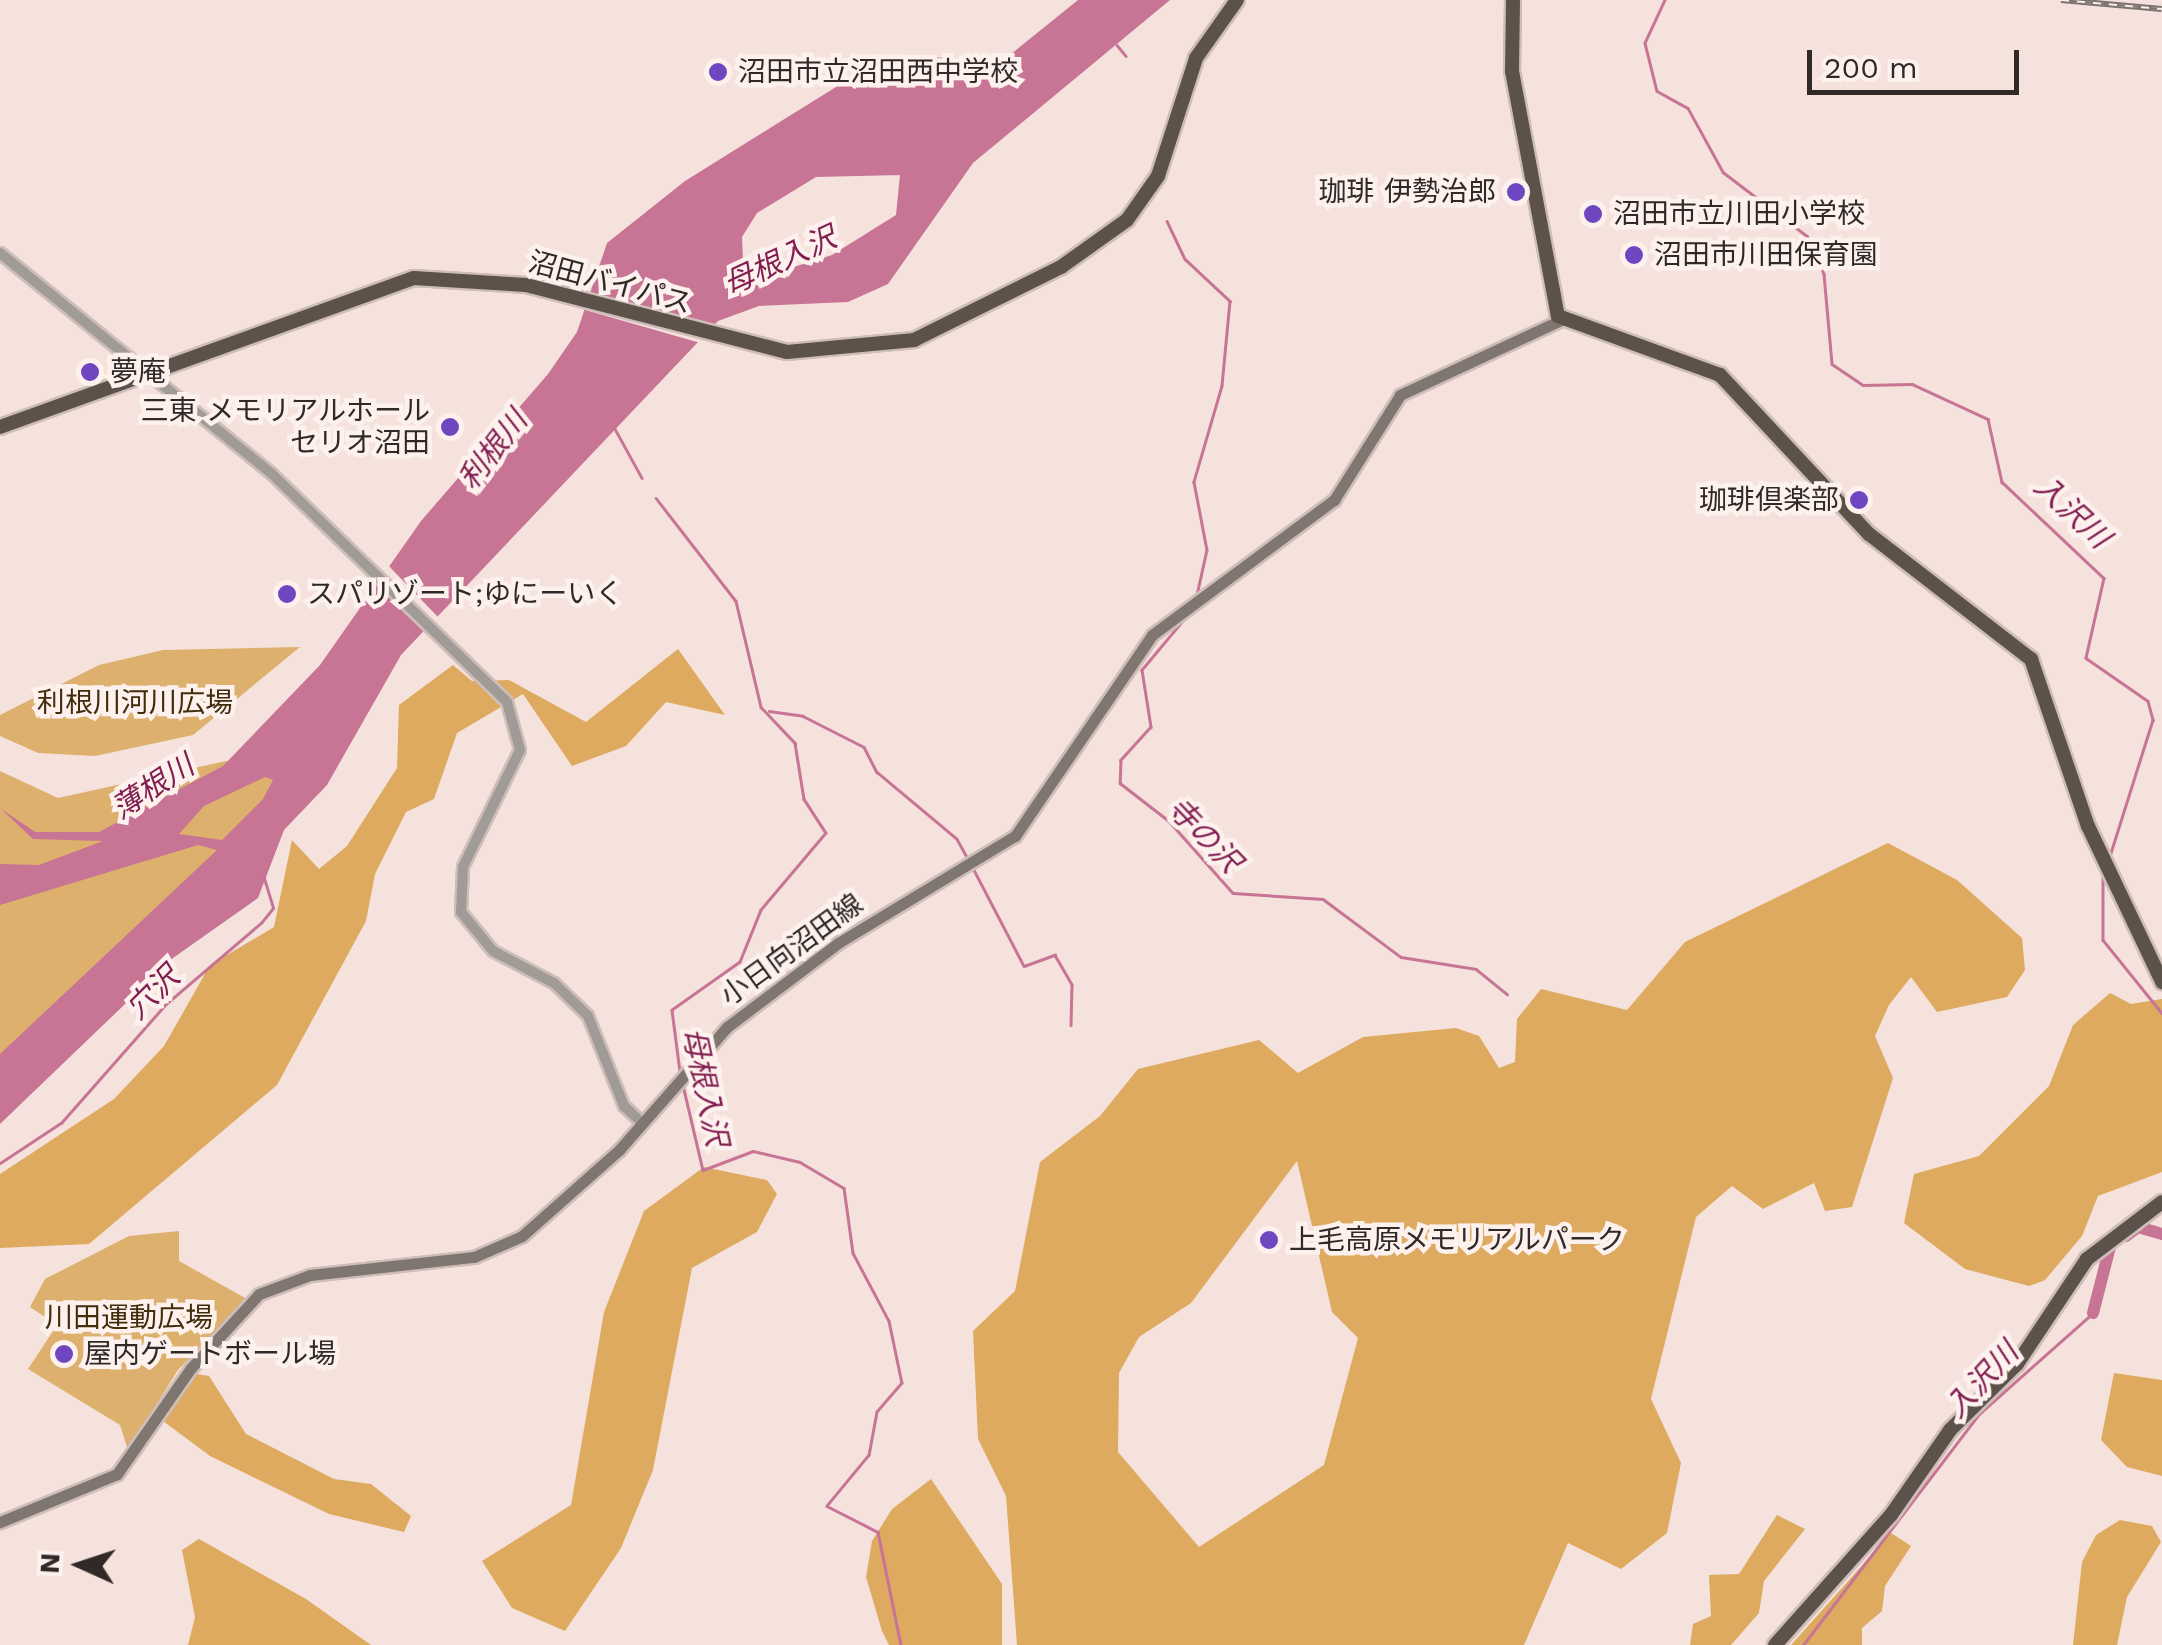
<!DOCTYPE html>
<html>
<head>
<meta charset="utf-8">
<style>
	body { margin:0 }
	#map { position:relative; width:2162px; height:1645px; overflow:hidden; background:#f5e2dd; font-family:"Work Sans","Noto Sans JP",sans-serif }
	div>[style] { position:absolute }
	[style*='--x'] { left:calc(var(--x)*1px); top:calc(var(--y)*1px); width:calc(var(--w)*1px); rotate:calc(var(--a)*1deg) }
	.green>* { inset:0; background:#ddb06e }
	.forest>* { inset:0; background:#ddaa5f }
	.water>* { inset:0; background:#c77495 }
	.pier>* { inset:0; background:#f5e2dd; transform-origin:0 0 }
	.stream>* { height:2.5px; margin:-1.25px; padding:0 1.25px; transform-origin:1.25px; border-radius:1.25px; background:#c77495 }
	.river>* { height:12px; margin:-6px; padding:0 6px; transform-origin:6px; border-radius:6px; background:#c77495 }
	.roads { filter:drop-shadow(2px 0 #cebdb9) drop-shadow(-2px 0 #cebdb9) drop-shadow(0 2px #cebdb9) drop-shadow(0 -2px #cebdb9) }
	.tertiary>* { height:10px; margin:-5px; padding:0 5px; transform-origin:5px; border-radius:5px; background:#a19b97 }
	.secondary>* { height:11px; margin:-5.5px; padding:0 5.5px; transform-origin:5.5px; border-radius:5.5px; background:#7f7670 }
	.trunk>* { height:14px; margin:-7px; padding:0 7px; transform-origin:7px; border-radius:7px; background:#5d524a }
	.rail>* { height:6px; margin-top:-3px; transform-origin:0; background:repeating-linear-gradient(90deg,#fdf1ee 0 8px,#7d726f 0 16px); box-sizing:border-box; border-block:2px solid #7d726f }
	.dots>* { width:28px; height:28px; translate:-50% -50%; box-sizing:border-box; border:5px solid #fdf1ee; border-radius:50% }
	span { translate:-50% -50%; white-space:nowrap; text-align:center; line-height:1.15; -webkit-text-stroke:9px #fdf1ee; paint-order:stroke }
	.poi-label { font-size:28px; color:#302927 }
	.left { translate:0 -50%; text-align:left }
	.right { translate:-100% -50%; text-align:right }
	.street-label { font-size:28px; color:#302927 }
	.park-label { font-size:28px; color:#412d0b }
	.water-label { font-size:30px; color:#821f50; font-style:italic }
	.north { position:absolute; left:30px; top:1515px; width:100px; height:100px; -webkit-text-stroke:8px #fdf1ee; paint-order:stroke; rotate:273deg; font-size:28px; font-weight:700; line-height:40px; text-align:center; color:#302927 }
	.north::after { content:''; display:block; margin:auto; width:35px; height:45px; background:#302927; clip-path:polygon(50% 0,100% 100%,50% 72%,0 100%) }
	.scale { position:absolute; left:1807px; top:50px; width:212px; height:45px; box-sizing:border-box; border:5px solid #302927; border-top:0; padding-left:12px; font-size:30px; line-height:35px; white-space:nowrap; color:#302927; -webkit-text-stroke:8px #fdf1ee; paint-order:stroke }
</style>
</head>
<body>
<div id="map">
	<div class="green">
		<i style="clip-path:polygon(300px 647px,193px 735px,95px 756px,38px 753px,0 736px,0 715px,99px 665px,163px 650px)"></i>
		<i style="clip-path:polygon(335px 737px,0 1075px,0 771px,58px 798px)"></i>
		<i style="clip-path:polygon(179px 1231px,179px 1261px,247px 1299px,178px 1370px,128px 1450px,120px 1425px,28px 1369px,57px 1325px,30px 1307px,45px 1279px,129px 1236px)"></i>
	</div>
	<div class="forest">
		<i style="clip-path:polygon(678px 649px,725px 715px,666px 702px,626px 746px,572px 766px,523px 694px,457px 733px,434px 799px,406px 812px,375px 874px,366px 921px,277px 1085px,89px 1244px,0 1248px,0 1174px,114px 1099px,164px 1046px,210px 965px,274px 927px,292px 840px,319px 869px,347px 846px,397px 768px,399px 705px,453px 665px,472px 681px,509px 680px,586px 722px)"></i>
		<i style="clip-path:polygon(evenodd,1888px 843px,1957px 880px,2022px 938px,2025px 970px,2007px 997px,1937px 1012px,1911px 977px,1889px 1005px,1875px 1036px,1893px 1078px,1852px 1207px,1825px 1211px,1814px 1183px,1763px 1209px,1732px 1186px,1696px 1217px,1651px 1399px,1681px 1463px,1667px 1533px,1621px 1569px,1568px 1543px,1524px 1645px,1017px 1645px,1006px 1496px,978px 1439px,973px 1331px,1015px 1291px,1040px 1162px,1100px 1116px,1138px 1069px,1259px 1040px,1298px 1073px,1363px 1037px,1456px 1028px,1479px 1036px,1499px 1068px,1515px 1062px,1517px 1019px,1541px 989px,1627px 1010px,1685px 942px,1888px 843px,1297px 1161px,1332px 1312px,1358px 1338px,1324px 1465px,1199px 1547px,1118px 1452px,1119px 1373px,1139px 1337px,1191px 1303px,1297px 1161px)"></i>
		<i style="clip-path:polygon(2110px 993px,2131px 1004px,2162px 999px,2162px 1172px,2098px 1196px,2082px 1236px,2045px 1280px,2029px 1286px,1965px 1269px,1904px 1223px,1914px 1174px,1979px 1156px,2049px 1086px,2073px 1025px)"></i>
		<i style="clip-path:polygon(704px 1167px,767px 1180px,777px 1194px,757px 1232px,692px 1268px,653px 1470px,621px 1548px,565px 1631px,512px 1608px,482px 1561px,571px 1505px,604px 1312px,644px 1211px)"></i>
		<i style="clip-path:polygon(184px 1372px,209px 1376px,246px 1434px,334px 1479px,371px 1484px,411px 1516px,404px 1532px,329px 1514px,210px 1456px,163px 1421px)"></i>
		<i style="clip-path:polygon(2114px 1373px,2162px 1380px,2162px 1476px,2127px 1467px,2101px 1440px)"></i>
		<i style="clip-path:polygon(931px 1479px,1002px 1584px,1002px 1645px,889px 1645px,882px 1631px,866px 1577px,872px 1541px,892px 1509px)"></i>
		<i style="clip-path:polygon(1777px 1515px,1805px 1529px,1764px 1581px,1759px 1613px,1731px 1645px,1690px 1645px,1693px 1624px,1711px 1616px,1709px 1575px,1739px 1574px)"></i>
		<i style="clip-path:polygon(2120px 1520px,2152px 1526px,2161px 1542px,2127px 1597px,2117px 1645px,2073px 1645px,2082px 1562px,2096px 1535px)"></i>
		<i style="clip-path:polygon(1891px 1533px,1911px 1546px,1885px 1586px,1882px 1611px,1862px 1628px,1862px 1645px,1791px 1645px)"></i>
		<i style="clip-path:polygon(199px 1539px,306px 1599px,371px 1645px,188px 1645px,195px 1617px,182px 1550px)"></i>
	</div>
	<div class="water">
		<i style="clip-path:polygon(evenodd,1078px 0,1170px 0,973px 163px,888px 284px,848px 302px,759px 306px,718px 321px,401px 655px,327px 785px,284px 830px,258px 898px,173px 958px,0 1124px,0 1054px,217px 850px,198px 845px,0 905px,0 864px,39px 865px,103px 841px,33px 839px,0 808px,35px 832px,99px 832px,223px 766px,320px 665px,421px 521px,548px 374px,577px 332px,607px 243px,685px 181px,873px 64px,910px 55px,1000px 63px,1078px 0,900px 175px,896px 215px,832px 255px,784px 270px,766px 256px,743px 261px,742px 237px,757px 213px,816px 177px,900px 175px,1078px 0,265px 777px,273px 780px,263px 799px,222px 840px,179px 834px,204px 806px,265px 777px)"></i>
	</div>
	<div class="pier">
		<i style="left:584px;top:295px;width:136px;height:14px;rotate:16deg"></i>
		<i style="left:385px;top:562px;width:77px;height:17px;rotate:46deg"></i>
	</div>
	<div class="stream">
		<i style="--x:1665;--y:0;--w:47;--a:114.9"></i>
		<i style="--x:1645;--y:43;--w:49;--a:76"></i>
		<i style="--x:1657;--y:91;--w:35;--a:29"></i>
		<i style="--x:1688;--y:108;--w:73;--a:61.3"></i>
		<i style="--x:1723;--y:172;--w:106;--a:37.3"></i>
		<i style="--x:1807;--y:236;--w:42;--a:65.9"></i>
		<i style="--x:1824;--y:274;--w:90;--a:84.9"></i>
		<i style="--x:1832;--y:364;--w:37;--a:34"></i>
		<i style="--x:1863;--y:385;--w:49;--a:-1.2"></i>
		<i style="--x:1912;--y:384;--w:84;--a:24.7"></i>
		<i style="--x:1988;--y:419;--w:65;--a:77.5"></i>
		<i style="--x:2002;--y:482;--w:140;--a:43.3"></i>
		<i style="--x:2104;--y:578;--w:82;--a:102.7"></i>
		<i style="--x:2086;--y:658;--w:75;--a:34.7"></i>
		<i style="--x:2148;--y:701;--w:20;--a:75"></i>
		<i style="--x:2153;--y:720;--w:143;--a:107.5"></i>
		<i style="--x:1117;--y:45;--w:14;--a:51"></i>
		<i style="--x:1167;--y:221;--w:42;--a:64.7"></i>
		<i style="--x:1185;--y:259;--w:62;--a:43"></i>
		<i style="--x:1230;--y:301;--w:85;--a:95.4"></i>
		<i style="--x:1222;--y:386;--w:100;--a:106.3"></i>
		<i style="--x:1194;--y:482;--w:69;--a:79.2"></i>
		<i style="--x:1207;--y:550;--w:46;--a:102.5"></i>
		<i style="--x:614;--y:427;--w:58;--a:61.2"></i>
		<i style="--x:656;--y:498;--w:130;--a:52.2"></i>
		<i style="--x:736;--y:601;--w:109;--a:76.7"></i>
		<i style="--x:761;--y:707;--w:50;--a:46.6"></i>
		<i style="--x:795;--y:743;--w:57;--a:80.9"></i>
		<i style="--x:804;--y:799;--w:40;--a:57.1"></i>
		<i style="--x:826;--y:833;--w:101;--a:130.2"></i>
		<i style="--x:761;--y:910;--w:56;--a:112"></i>
		<i style="--x:740;--y:962;--w:83;--a:144.8"></i>
		<i style="--x:672;--y:1010;--w:63;--a:82.6"></i>
		<i style="--x:1188;--y:615;--w:72;--a:129.9"></i>
		<i style="--x:1142;--y:670;--w:58;--a:81"></i>
		<i style="--x:1151;--y:727;--w:45;--a:132.3"></i>
		<i style="--x:1121;--y:760;--w:23;--a:92"></i>
		<i style="--x:1120;--y:783;--w:62;--a:37.8"></i>
		<i style="--x:1169;--y:821;--w:96;--a:48.4"></i>
		<i style="--x:1233;--y:893;--w:90;--a:3.8"></i>
		<i style="--x:1323;--y:899;--w:97;--a:36.6"></i>
		<i style="--x:1401;--y:957;--w:76;--a:9.1"></i>
		<i style="--x:1476;--y:969;--w:40;--a:39"></i>
		<i style="--x:769;--y:711;--w:34;--a:8"></i>
		<i style="--x:803;--y:716;--w:68;--a:26.9"></i>
		<i style="--x:864;--y:747;--w:28;--a:63"></i>
		<i style="--x:877;--y:772;--w:104;--a:39.9"></i>
		<i style="--x:957;--y:839;--w:25;--a:61"></i>
		<i style="--x:973;--y:868;--w:110;--a:62.5"></i>
		<i style="--x:1024;--y:966;--w:33;--a:-20"></i>
		<i style="--x:1055;--y:955;--w:34;--a:60"></i>
		<i style="--x:1072;--y:985;--w:40;--a:91.4"></i>
		<i style="--x:2103;--y:874;--w:66;--a:90"></i>
		<i style="--x:2103;--y:940;--w:94;--a:51.1"></i>
		<i style="--x:683;--y:1085;--w:87;--a:76.8"></i>
		<i style="--x:703;--y:1170;--w:53;--a:-20.8"></i>
		<i style="--x:753;--y:1151;--w:48;--a:13.2"></i>
		<i style="--x:800;--y:1162;--w:51;--a:30.6"></i>
		<i style="--x:844;--y:1188;--w:66;--a:82.1"></i>
		<i style="--x:853;--y:1253;--w:77;--a:62.1"></i>
		<i style="--x:889;--y:1321;--w:63;--a:78.2"></i>
		<i style="--x:902;--y:1383;--w:38;--a:131"></i>
		<i style="--x:877;--y:1412;--w:44;--a:100.5"></i>
		<i style="--x:869;--y:1455;--w:66;--a:129.5"></i>
		<i style="--x:827;--y:1506;--w:57;--a:27"></i>
		<i style="--x:878;--y:1532;--w:115;--a:78.5"></i>
		<i style="--x:0;--y:1163;--w:73;--a:-33.3"></i>
		<i style="--x:61;--y:1123;--w:159;--a:-48.6"></i>
		<i style="--x:166;--y:1004;--w:125;--a:-40.5"></i>
		<i style="--x:261;--y:923;--w:19;--a:-51"></i>
		<i style="--x:273;--y:908;--w:31;--a:-107"></i>
		<i style="--x:1803;--y:1645;--w:289;--a:-52.7"></i>
		<i style="--x:1978;--y:1415;--w:154;--a:-41.6"></i>
	</div>
	<div class="river">
		<i style="--x:2126;--y:1236;--w:15;--a:-37"></i>
		<i style="--x:2138;--y:1227;--w:25;--a:16"></i>
		<i style="--x:2093;--y:1313;--w:68;--a:-75.6"></i>
	</div>
	<div class="roads">
		<div class="tertiary">
			<i style="--x:0;--y:253;--w:350;--a:39.1"></i>
			<i style="--x:272;--y:474;--w:327;--a:44.1"></i>
			<i style="--x:507;--y:702;--w:50;--a:74.8"></i>
			<i style="--x:520;--y:750;--w:130;--a:116"></i>
			<i style="--x:463;--y:867;--w:45;--a:92.5"></i>
			<i style="--x:461;--y:912;--w:50;--a:50.6"></i>
			<i style="--x:493;--y:951;--w:69;--a:27.7"></i>
			<i style="--x:554;--y:983;--w:47;--a:44.1"></i>
			<i style="--x:588;--y:1016;--w:97;--a:68.2"></i>
			<i style="--x:624;--y:1106;--w:23;--a:43"></i>
		</div>
		<div class="secondary">
			<i style="--x:0;--y:1522;--w:126;--a:-22.3"></i>
			<i style="--x:117;--y:1474;--w:129;--a:-55.1"></i>
			<i style="--x:191;--y:1368;--w:100;--a:-47.4"></i>
			<i style="--x:259;--y:1294;--w:54;--a:-20.4"></i>
			<i style="--x:310;--y:1275;--w:165;--a:-6.3"></i>
			<i style="--x:474;--y:1257;--w:52;--a:-23.6"></i>
			<i style="--x:522;--y:1236;--w:130;--a:-41.6"></i>
			<i style="--x:619;--y:1150;--w:164;--a:-48.7"></i>
			<i style="--x:727;--y:1027;--w:139;--a:-37.1"></i>
			<i style="--x:838;--y:943;--w:207;--a:-31.2"></i>
			<i style="--x:1015;--y:836;--w:243;--a:-55.7"></i>
			<i style="--x:1152;--y:635;--w:227;--a:-36.6"></i>
			<i style="--x:1334;--y:500;--w:124;--a:-57.8"></i>
			<i style="--x:1400;--y:395;--w:178;--a:-25"></i>
		</div>
		<div class="trunk">
			<i style="--x:1513;--y:0;--w:71;--a:90.8"></i>
			<i style="--x:1512;--y:71;--w:249;--a:79.4"></i>
			<i style="--x:1558;--y:316;--w:172;--a:20"></i>
			<i style="--x:1720;--y:375;--w:218;--a:46.9"></i>
			<i style="--x:1869;--y:534;--w:205;--a:37.7"></i>
			<i style="--x:2031;--y:659;--w:176;--a:71.2"></i>
			<i style="--x:2088;--y:826;--w:173;--a:64.6"></i>
			<i style="--x:0;--y:427;--w:440;--a:-19.8"></i>
			<i style="--x:414;--y:278;--w:112;--a:3.6"></i>
			<i style="--x:526;--y:285;--w:269;--a:14.4"></i>
			<i style="--x:787;--y:352;--w:128;--a:-5.4"></i>
			<i style="--x:914;--y:340;--w:164;--a:-26.4"></i>
			<i style="--x:1061;--y:267;--w:81;--a:-35.5"></i>
			<i style="--x:1127;--y:220;--w:54;--a:-54.8"></i>
			<i style="--x:1158;--y:176;--w:124;--a:-72.1"></i>
			<i style="--x:1196;--y:58;--w:71;--a:-54.7"></i>
			<i style="--x:1775;--y:1645;--w:174;--a:-48.3"></i>
			<i style="--x:1891;--y:1515;--w:103;--a:-55.2"></i>
			<i style="--x:1950;--y:1430;--w:94;--a:-44.6"></i>
			<i style="--x:2017;--y:1364;--w:126;--a:-56.3"></i>
			<i style="--x:2087;--y:1259;--w:94;--a:-37.2"></i>
		</div>
	</div>
	<div class="rail">
		<i style="--x:2061;--y:0;--w:101;--a:5.1"></i>
	</div>
	<div class="dots">
		<i style="left:718px;top:72px;background:#6e46bf"></i>
		<i style="left:1516px;top:192px;background:#6e46bf"></i>
		<i style="left:1593px;top:214px;background:#6e46bf"></i>
		<i style="left:1634px;top:255px;background:#6e46bf"></i>
		<i style="left:90px;top:372px;background:#6e46bf"></i>
		<i style="left:450px;top:427px;background:#6e46bf"></i>
		<i style="left:1859px;top:500px;background:#6e46bf"></i>
		<i style="left:287px;top:594px;background:#6e46bf"></i>
		<i style="left:1269px;top:1240px;background:#6e46bf"></i>
		<i style="left:64px;top:1354px;background:#6e46bf"></i>
	</div>
	<div class="poi-label">
		<span class="left" style="left:738px;top:72px">沼田市立沼田西中学校</span>
		<span class="right" style="left:1496px;top:192px">珈琲 伊勢治郎</span>
		<span class="left" style="left:1613px;top:214px">沼田市立川田小学校</span>
		<span class="left" style="left:1654px;top:255px">沼田市川田保育園</span>
		<span class="left" style="left:110px;top:372px">夢庵</span>
		<span class="right" style="left:430px;top:427px">三東 メモリアルホール<br>セリオ沼田</span>
		<span class="right" style="left:1839px;top:500px">珈琲倶楽部</span>
		<span class="left" style="left:307px;top:594px">スパリゾート;ゆにーいく</span>
		<span class="left" style="left:1289px;top:1240px">上毛高原メモリアルパーク</span>
		<span class="left" style="left:84px;top:1354px">屋内ゲートボール場</span>
	</div>
	<div class="street-label">
		<span style="left:610px;top:283px;rotate:15deg">沼田バイパス</span>
		<span style="left:792px;top:950px;rotate:-36deg">小日向沼田線</span>
	</div>
	<div class="park-label">
		<span style="left:135px;top:703px">利根川河川広場</span>
		<span style="left:129px;top:1318px">川田運動広場</span>
	</div>
	<div class="water-label">
		<span style="left:780px;top:261px;rotate:-25deg">母根入沢</span>
		<span style="left:493px;top:450px;rotate:-52deg">利根川</span>
		<span style="left:2072px;top:512px;rotate:43deg">入沢川</span>
		<span style="left:153px;top:787px;rotate:-33deg">薄根川</span>
		<span style="left:1204px;top:835px;rotate:46deg">寺の沢</span>
		<span style="left:153px;top:993px;rotate:-45deg">穴沢</span>
		<span style="left:705px;top:1087px;rotate:78deg">母根入沢</span>
		<span style="left:1982px;top:1380px;rotate:-47deg">入沢川</span>
	</div>
	<div class="north">N</div>
	<div class="scale">200 m</div>
</div>
</body>
</html>
